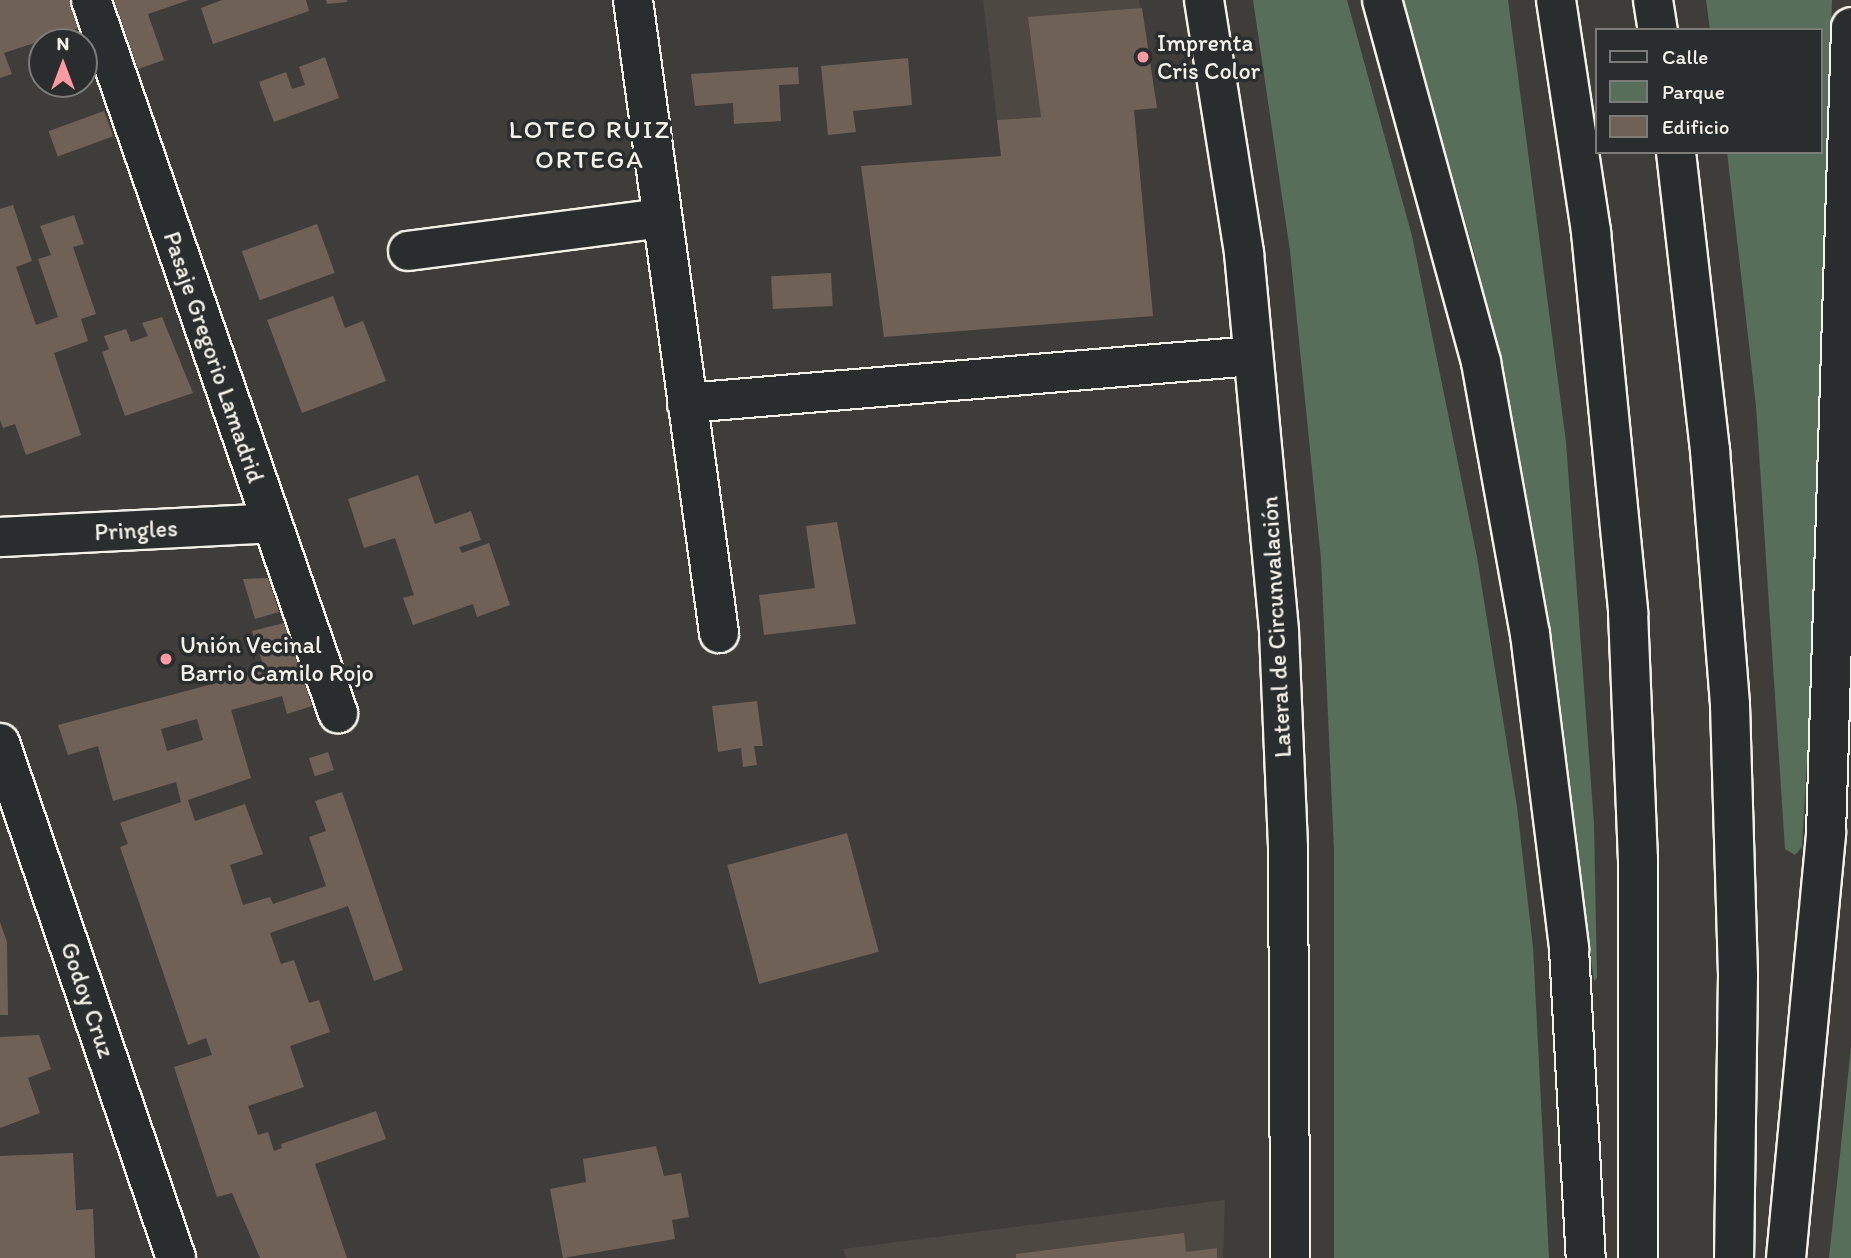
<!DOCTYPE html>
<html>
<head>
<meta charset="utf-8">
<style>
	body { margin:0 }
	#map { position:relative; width:1851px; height:1258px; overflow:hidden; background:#3f3d3a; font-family:Itim,sans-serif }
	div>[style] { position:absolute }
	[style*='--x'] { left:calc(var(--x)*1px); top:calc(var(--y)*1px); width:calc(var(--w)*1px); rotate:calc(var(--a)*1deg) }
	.built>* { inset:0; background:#4e4843 }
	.green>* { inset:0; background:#576e5a }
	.building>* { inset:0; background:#706157; transform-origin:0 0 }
	.roads { filter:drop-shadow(2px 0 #f4f1e8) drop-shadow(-2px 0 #f4f1e8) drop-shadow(0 2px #f4f1e8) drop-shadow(0 -2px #f4f1e8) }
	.minor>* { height:38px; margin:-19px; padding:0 19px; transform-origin:19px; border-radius:19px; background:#2a2d2e }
	.highway>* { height:38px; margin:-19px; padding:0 19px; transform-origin:19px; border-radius:19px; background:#2a2d2e }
	.dots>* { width:19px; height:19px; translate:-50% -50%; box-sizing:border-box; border:4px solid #2a2d2e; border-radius:50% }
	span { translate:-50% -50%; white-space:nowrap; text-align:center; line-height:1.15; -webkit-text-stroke:7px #2a2d2e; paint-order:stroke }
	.poi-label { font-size:24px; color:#f4f1e8 }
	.left { translate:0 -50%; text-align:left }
	.street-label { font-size:24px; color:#f4f1e8 }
	.neighbourhood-label { font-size:26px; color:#f4f1e8; letter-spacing:2px }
	.legend { position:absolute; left:1595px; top:28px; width:228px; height:126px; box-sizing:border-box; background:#2a2d2e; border:2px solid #7b7b78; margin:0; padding:9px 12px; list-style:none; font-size:21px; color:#f4f1e8 }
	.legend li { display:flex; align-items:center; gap:14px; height:35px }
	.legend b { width:35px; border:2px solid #7b7b78 }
	.north { position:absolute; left:28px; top:28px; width:70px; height:70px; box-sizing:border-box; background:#2a2d2e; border:2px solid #7b7b78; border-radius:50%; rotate:0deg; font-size:19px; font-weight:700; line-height:28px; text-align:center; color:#f4f1e8 }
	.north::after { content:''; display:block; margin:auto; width:24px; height:32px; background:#ff9aa2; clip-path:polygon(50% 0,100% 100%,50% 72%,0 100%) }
</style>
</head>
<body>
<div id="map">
	<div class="built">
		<i style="clip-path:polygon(983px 0,1139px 0,1157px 108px,997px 120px)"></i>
		<i style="clip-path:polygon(1225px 1200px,1223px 1258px,846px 1258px,843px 1249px)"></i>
	</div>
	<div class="green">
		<i style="clip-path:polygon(1253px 0,1347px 0,1412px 236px,1477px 557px,1517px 807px,1533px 947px,1549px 1258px,1334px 1258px,1334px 850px,1321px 559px,1290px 251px)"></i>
		<i style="clip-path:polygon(1403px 0,1508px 0,1566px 442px,1594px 824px,1597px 978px,1594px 981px,1537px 552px,1476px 259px)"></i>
		<i style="clip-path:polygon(1706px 0,1832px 0,1811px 691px,1802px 847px,1795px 855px,1785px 849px,1756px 406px,1727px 152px,1821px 152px,1821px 30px,1710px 30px)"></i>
		<i style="clip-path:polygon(1851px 1046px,1851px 1258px,1829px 1258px,1840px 1155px)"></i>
	</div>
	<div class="building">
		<i style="clip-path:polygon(0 0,69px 0,79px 28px,4px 53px,12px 74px,0 78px)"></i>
		<i style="clip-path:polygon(114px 0,189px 0,148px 14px,164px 60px,138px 69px)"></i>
		<i style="clip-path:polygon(306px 0,309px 11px,213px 44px,201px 8px,222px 0)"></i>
		<i style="clip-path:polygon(326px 0,347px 0,347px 2px,327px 4px)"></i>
		<i style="clip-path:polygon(1142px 8px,1157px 108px,1134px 110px,1153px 316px,884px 337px,861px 166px,1001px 156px,997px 120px,1041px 117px,1028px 17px)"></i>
		<i style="clip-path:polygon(325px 57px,339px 98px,274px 122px,259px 82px,286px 72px,292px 89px,305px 85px,299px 67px)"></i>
		<i style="clip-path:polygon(908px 58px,912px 105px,853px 111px,856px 132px,828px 135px,821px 66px)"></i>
		<i style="clip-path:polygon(798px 67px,799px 84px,779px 85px,781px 121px,734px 124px,733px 103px,695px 106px,691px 74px)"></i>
		<i style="left:104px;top:111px;width:27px;height:59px;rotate:70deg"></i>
		<i style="clip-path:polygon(13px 205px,32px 261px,16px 267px,36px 325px,58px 317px,38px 259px,51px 255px,40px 226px,74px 215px,84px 244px,73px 247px,96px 314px,81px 319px,88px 341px,54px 353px,81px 435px,26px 455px,15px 424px,3px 428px,0 420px,0 209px)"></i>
		<i style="left:317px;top:224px;width:52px;height:80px;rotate:70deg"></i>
		<i style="left:831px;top:273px;width:33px;height:60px;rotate:87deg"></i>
		<i style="clip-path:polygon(333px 296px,345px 328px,363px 321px,386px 381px,302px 413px,267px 320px)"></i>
		<i style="clip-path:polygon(162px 317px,193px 393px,125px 416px,102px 352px,109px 349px,104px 336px,126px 329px,131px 342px,148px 336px,142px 323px)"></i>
		<i style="clip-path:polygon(418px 475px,435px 524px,471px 511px,481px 540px,459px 547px,462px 553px,489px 543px,510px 605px,477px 617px,473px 604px,413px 625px,403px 598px,414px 595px,395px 538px,364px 548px,348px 499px)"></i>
		<i style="clip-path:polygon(837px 522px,856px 624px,764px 635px,759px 595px,815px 588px,806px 526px)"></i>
		<i style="clip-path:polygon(268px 578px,279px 612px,255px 619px,243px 579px)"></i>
		<i style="clip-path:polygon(evenodd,284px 623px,312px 706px,287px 714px,282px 696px,231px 710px,251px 778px,188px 800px,195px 821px,245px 804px,263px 854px,230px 865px,243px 905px,270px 897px,273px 904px,326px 886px,309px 837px,326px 831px,315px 801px,342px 792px,353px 823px,403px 970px,374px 981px,348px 906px,270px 933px,281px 964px,294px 960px,309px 1003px,319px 1000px,330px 1032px,290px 1046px,304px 1087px,248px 1106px,258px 1135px,268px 1132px,274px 1151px,282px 1148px,281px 1144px,376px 1111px,386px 1139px,315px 1164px,347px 1258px,260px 1258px,232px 1193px,217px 1197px,174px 1067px,212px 1055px,206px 1038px,188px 1045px,120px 847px,128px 844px,120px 823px,181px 802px,176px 782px,113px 801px,98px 746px,68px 755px,58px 725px,265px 670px,252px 631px,284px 623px,197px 719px,203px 740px,167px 751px,161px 729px,197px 719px)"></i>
		<i style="clip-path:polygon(757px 701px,763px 746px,754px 746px,757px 765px,743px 767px,741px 748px,718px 752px,712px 706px)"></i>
		<i style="left:328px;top:752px;width:19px;height:20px;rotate:72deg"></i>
		<i style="left:847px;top:833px;width:123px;height:124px;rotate:75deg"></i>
		<i style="clip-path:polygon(0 922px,7px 942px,8px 1015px,0 1015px)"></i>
		<i style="clip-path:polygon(39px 1035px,51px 1069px,28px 1078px,40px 1113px,0 1128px,0 1037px)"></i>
		<i style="clip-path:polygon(656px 1146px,664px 1176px,681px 1173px,689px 1217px,672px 1220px,675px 1239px,563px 1258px,550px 1189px,586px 1182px,583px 1159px)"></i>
		<i style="clip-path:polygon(73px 1153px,76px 1210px,93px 1209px,95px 1258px,0 1258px,0 1156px)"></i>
		<i style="clip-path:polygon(1184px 1233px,1186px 1252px,1217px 1248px,1217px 1258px,1016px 1258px,1016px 1254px)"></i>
	</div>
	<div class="roads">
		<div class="minor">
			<i style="--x:91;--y:0;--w:755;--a:70.89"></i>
			<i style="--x:633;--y:0;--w:639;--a:82.26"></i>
			<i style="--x:1204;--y:0;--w:256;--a:81"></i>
			<i style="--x:1244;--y:253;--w:381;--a:84.7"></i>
			<i style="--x:1279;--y:632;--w:216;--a:87.6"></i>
			<i style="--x:1288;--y:848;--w:410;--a:89.7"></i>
			<i style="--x:408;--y:251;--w:256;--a:-7.4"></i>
			<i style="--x:687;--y:403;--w:568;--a:-4.75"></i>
			<i style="--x:0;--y:537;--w:272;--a:-2.9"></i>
			<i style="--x:0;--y:743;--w:544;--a:71.13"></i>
		</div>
		<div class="highway">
			<i style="--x:1382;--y:0;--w:375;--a:74.7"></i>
			<i style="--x:1481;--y:362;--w:276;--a:79.8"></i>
			<i style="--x:1530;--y:634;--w:317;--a:82.9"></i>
			<i style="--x:1569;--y:949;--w:309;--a:86.9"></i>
			<i style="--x:1556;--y:0;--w:235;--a:81.4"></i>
			<i style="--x:1591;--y:232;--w:382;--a:84.4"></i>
			<i style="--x:1628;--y:612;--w:247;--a:87.7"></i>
			<i style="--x:1638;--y:859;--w:399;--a:90"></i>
			<i style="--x:1653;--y:0;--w:30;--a:81"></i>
			<i style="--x:1676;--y:152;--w:300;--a:83.5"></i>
			<i style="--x:1710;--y:450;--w:256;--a:85.5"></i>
			<i style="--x:1730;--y:705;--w:270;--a:88.3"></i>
			<i style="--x:1738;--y:975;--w:283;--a:90.8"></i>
			<i style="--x:1786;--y:1258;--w:427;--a:-84.6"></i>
			<i style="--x:1826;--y:833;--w:806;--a:-88.22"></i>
		</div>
	</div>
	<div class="dots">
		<i style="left:1143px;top:57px;background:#ff9aa2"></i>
		<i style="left:166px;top:659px;background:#ff9aa2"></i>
	</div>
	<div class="poi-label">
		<span class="left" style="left:1157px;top:57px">Imprenta<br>Cris Color</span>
		<span class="left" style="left:180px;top:659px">Unión Vecinal<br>Barrio Camilo Rojo</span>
	</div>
	<div class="street-label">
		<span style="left:214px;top:357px;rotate:71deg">Pasaje Gregorio Lamadrid</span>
		<span style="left:136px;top:530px;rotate:-3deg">Pringles</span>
		<span style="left:1276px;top:627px;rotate:-93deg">Lateral de Circunvalación</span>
		<span style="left:88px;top:1000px;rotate:71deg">Godoy Cruz</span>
	</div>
	<div class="neighbourhood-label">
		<span style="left:590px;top:145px">LOTEO RUIZ<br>ORTEGA</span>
	</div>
	<ul class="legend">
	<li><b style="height:9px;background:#2a2d2e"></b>Calle</li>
	<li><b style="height:19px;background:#576e5a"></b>Parque</li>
	<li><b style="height:19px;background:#706157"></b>Edificio</li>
	</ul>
	<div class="north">N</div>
</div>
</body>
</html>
